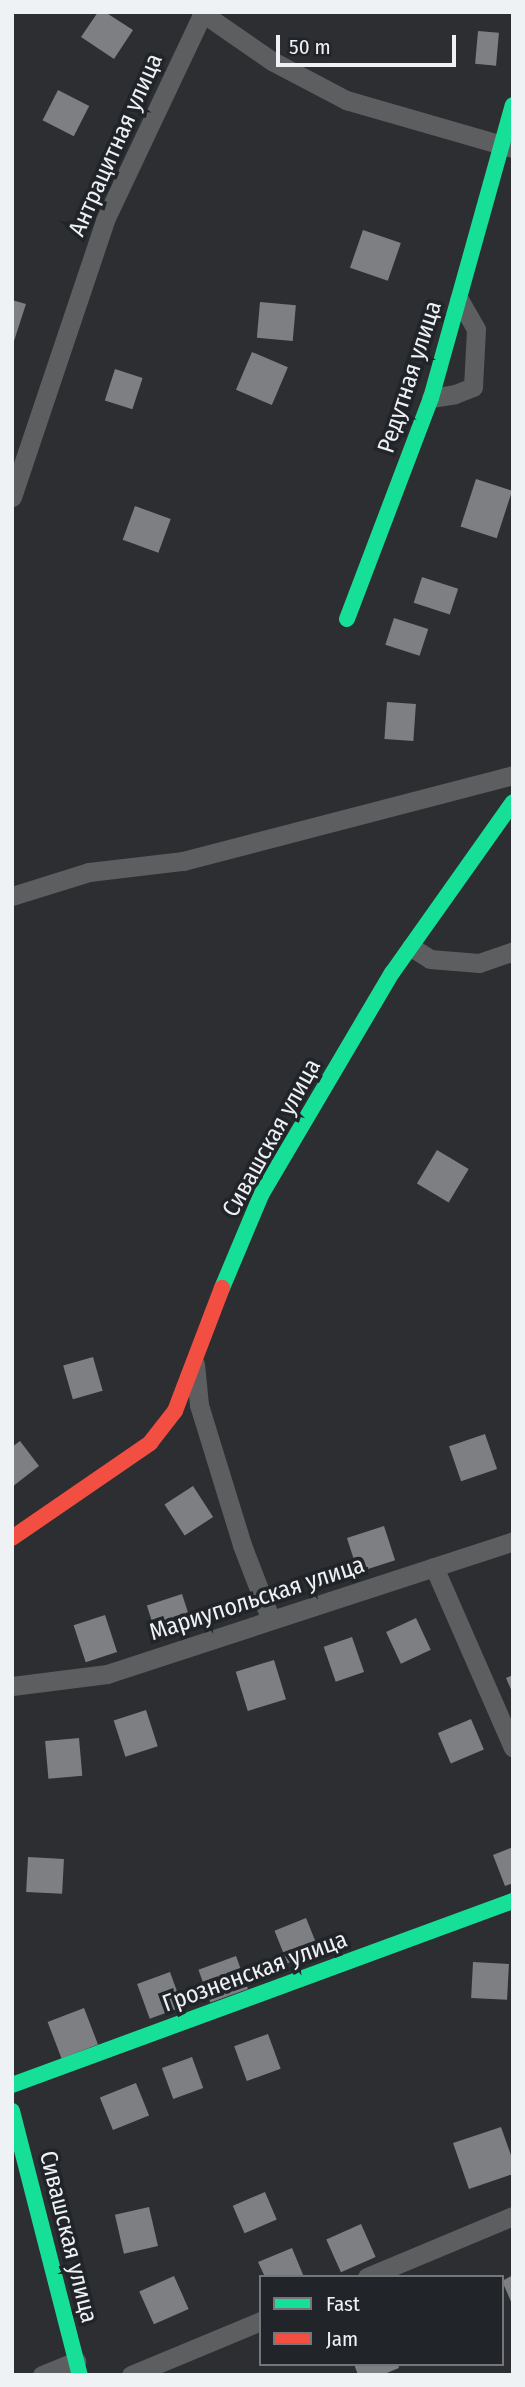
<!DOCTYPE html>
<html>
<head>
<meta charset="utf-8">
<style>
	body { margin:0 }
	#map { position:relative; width:525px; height:2387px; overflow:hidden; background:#2c2e31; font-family:"Fira Sans Condensed",sans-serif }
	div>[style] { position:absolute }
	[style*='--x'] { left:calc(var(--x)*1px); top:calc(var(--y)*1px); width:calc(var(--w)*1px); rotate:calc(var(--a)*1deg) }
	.building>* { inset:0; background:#7d7f82; transform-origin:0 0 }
	.street>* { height:19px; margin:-9.5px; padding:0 9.5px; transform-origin:9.5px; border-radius:9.5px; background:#5c5e60 }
	.fast>* { height:16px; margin:-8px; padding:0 8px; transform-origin:8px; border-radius:8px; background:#16e098 }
	.jam>* { height:16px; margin:-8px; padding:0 8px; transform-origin:8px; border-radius:8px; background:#f24e42 }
	span { translate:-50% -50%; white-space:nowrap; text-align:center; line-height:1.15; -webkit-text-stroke:7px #212429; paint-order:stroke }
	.street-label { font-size:24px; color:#eff2f5 }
	.frame { position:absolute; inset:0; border:14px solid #eff2f5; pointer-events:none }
	.legend { position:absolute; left:259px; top:2275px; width:245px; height:91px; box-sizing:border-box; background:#212429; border:2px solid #73767b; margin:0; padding:9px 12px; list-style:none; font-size:21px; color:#eff2f5 }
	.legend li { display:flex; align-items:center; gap:14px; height:35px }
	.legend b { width:35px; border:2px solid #73767b }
	.scale { position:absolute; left:276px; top:35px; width:180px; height:32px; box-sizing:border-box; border:4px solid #eff2f5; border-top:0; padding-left:9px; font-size:21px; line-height:24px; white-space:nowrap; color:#eff2f5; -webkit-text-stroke:5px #212429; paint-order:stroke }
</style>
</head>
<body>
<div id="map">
	<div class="building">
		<i style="clip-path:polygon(98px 12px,105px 12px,133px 30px,114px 59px,81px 37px)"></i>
		<i style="left:478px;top:31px;width:21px;height:33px;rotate:5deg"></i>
		<i style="left:58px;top:90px;width:35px;height:34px;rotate:27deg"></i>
		<i style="left:363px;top:230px;width:40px;height:40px;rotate:19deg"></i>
		<i style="clip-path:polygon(12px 300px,26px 304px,13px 344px,12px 344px)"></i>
		<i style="left:260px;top:302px;width:36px;height:36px;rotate:5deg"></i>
		<i style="left:252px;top:352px;width:39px;height:41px;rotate:23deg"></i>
		<i style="left:115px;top:369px;width:29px;height:33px;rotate:18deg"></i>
		<i style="left:476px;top:479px;width:38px;height:50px;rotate:18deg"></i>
		<i style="left:135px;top:506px;width:38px;height:36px;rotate:20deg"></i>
		<i style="left:422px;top:577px;width:38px;height:27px;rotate:18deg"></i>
		<i style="left:394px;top:618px;width:36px;height:28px;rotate:18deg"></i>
		<i style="left:387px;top:702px;width:29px;height:37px;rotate:4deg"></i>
		<i style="left:437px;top:1150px;width:37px;height:39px;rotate:31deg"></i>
		<i style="left:93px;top:1357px;width:35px;height:31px;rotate:74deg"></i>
		<i style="left:485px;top:1434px;width:37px;height:38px;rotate:71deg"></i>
		<i style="clip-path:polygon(20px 1441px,39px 1466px,12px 1487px,12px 1447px)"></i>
		<i style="left:193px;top:1486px;width:37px;height:34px;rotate:57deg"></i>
		<i style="left:384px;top:1526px;width:36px;height:39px;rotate:72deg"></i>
		<i style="left:182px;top:1594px;width:35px;height:37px;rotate:72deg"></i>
		<i style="left:105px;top:1615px;width:39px;height:33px;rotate:72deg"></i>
		<i style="left:416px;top:1618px;width:35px;height:33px;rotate:65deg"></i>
		<i style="left:352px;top:1637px;width:37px;height:30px;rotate:71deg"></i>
		<i style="left:274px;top:1660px;width:41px;height:40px;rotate:73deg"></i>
		<i style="clip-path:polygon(513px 1675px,513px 1694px,506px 1678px)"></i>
		<i style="left:146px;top:1710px;width:38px;height:34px;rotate:72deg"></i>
		<i style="left:471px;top:1719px;width:33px;height:36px;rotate:67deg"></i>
		<i style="left:79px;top:1738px;width:38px;height:34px;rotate:85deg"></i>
		<i style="clip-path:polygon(513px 1847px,513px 1883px,505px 1886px,493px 1855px)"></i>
		<i style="left:28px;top:1857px;width:36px;height:35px;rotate:3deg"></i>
		<i style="left:306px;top:1918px;width:35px;height:34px;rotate:68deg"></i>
		<i style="left:236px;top:1956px;width:35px;height:40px;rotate:70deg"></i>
		<i style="left:473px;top:1962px;width:36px;height:36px;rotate:3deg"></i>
		<i style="left:170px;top:1972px;width:37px;height:35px;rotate:70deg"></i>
		<i style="left:84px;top:2008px;width:39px;height:39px;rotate:69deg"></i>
		<i style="left:268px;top:2034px;width:37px;height:36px;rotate:70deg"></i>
		<i style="left:192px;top:2057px;width:33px;height:32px;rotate:70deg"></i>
		<i style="left:136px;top:2083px;width:35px;height:39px;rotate:68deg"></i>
		<i style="clip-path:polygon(501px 2127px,513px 2161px,513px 2174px,469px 2189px,453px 2143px)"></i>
		<i style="left:265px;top:2192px;width:30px;height:35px;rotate:67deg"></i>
		<i style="left:149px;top:2207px;width:40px;height:35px;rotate:77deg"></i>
		<i style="left:361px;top:2224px;width:36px;height:38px;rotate:66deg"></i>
		<i style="clip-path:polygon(292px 2248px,304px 2277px,265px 2277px,258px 2262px)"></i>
		<i style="clip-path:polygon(513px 2275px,513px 2306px,502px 2281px)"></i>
		<i style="left:174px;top:2276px;width:36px;height:38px;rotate:66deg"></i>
		<i style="clip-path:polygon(354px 2364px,398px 2364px,399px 2368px,382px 2375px,358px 2375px)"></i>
	</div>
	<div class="street">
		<i style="--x:201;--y:12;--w:86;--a:34.6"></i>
		<i style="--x:272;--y:61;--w:84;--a:27.8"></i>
		<i style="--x:346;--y:100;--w:173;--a:16.1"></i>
		<i style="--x:431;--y:398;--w:24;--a:-9"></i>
		<i style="--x:455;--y:394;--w:19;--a:-21"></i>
		<i style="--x:473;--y:387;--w:58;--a:-87"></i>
		<i style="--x:476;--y:329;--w:34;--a:-120"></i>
		<i style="--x:12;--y:497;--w:292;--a:-71.4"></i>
		<i style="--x:105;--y:220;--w:229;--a:-64.7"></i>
		<i style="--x:12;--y:896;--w:81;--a:-17.3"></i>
		<i style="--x:89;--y:872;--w:95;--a:-6.7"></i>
		<i style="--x:183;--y:861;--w:341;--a:-14.6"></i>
		<i style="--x:411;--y:947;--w:22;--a:32"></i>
		<i style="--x:430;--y:959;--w:49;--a:4.7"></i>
		<i style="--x:479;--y:963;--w:36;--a:-19"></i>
		<i style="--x:195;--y:1364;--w:41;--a:84.4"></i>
		<i style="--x:199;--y:1405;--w:146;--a:72.9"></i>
		<i style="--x:242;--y:1545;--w:80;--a:68.9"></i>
		<i style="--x:434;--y:1567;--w:197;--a:66.4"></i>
		<i style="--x:12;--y:1686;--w:96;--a:-7.2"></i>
		<i style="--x:107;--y:1674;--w:427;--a:-18.1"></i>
		<i style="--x:367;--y:2277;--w:158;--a:-22.7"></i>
		<i style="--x:42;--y:2375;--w:37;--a:-22"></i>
		<i style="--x:131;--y:2375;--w:141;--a:-22.6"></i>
	</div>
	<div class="fast">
		<i style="--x:347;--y:619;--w:236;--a:-69.2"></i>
		<i style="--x:431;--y:398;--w:304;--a:-74.4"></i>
		<i style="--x:222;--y:1288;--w:101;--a:-67.2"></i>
		<i style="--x:261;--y:1195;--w:258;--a:-59.5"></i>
		<i style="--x:392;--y:973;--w:209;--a:-54.7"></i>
		<i style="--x:12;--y:2085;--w:534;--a:-20.17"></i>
		<i style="--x:12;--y:2111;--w:273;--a:75.6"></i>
	</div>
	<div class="jam">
		<i style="--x:12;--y:1538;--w:168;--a:-34.5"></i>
		<i style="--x:150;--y:1443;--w:41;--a:-52"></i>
		<i style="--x:175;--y:1411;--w:132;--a:-69.1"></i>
	</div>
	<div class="street-label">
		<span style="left:116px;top:145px;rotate:-66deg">Антрацитная улица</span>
		<span style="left:410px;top:377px;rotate:-72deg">Редутная улица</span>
		<span style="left:272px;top:1138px;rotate:-61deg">Сивашская улица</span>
		<span style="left:257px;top:1599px;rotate:-18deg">Мариупольская улица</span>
		<span style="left:255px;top:1972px;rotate:-20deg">Грозненская улица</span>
		<span style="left:68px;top:2237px;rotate:76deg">Сивашская улица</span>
	</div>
	<div class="frame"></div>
	<ul class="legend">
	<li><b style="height:9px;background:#16e098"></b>Fast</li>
	<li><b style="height:9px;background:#f24e42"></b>Jam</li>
	</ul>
	<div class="scale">50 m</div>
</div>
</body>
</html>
